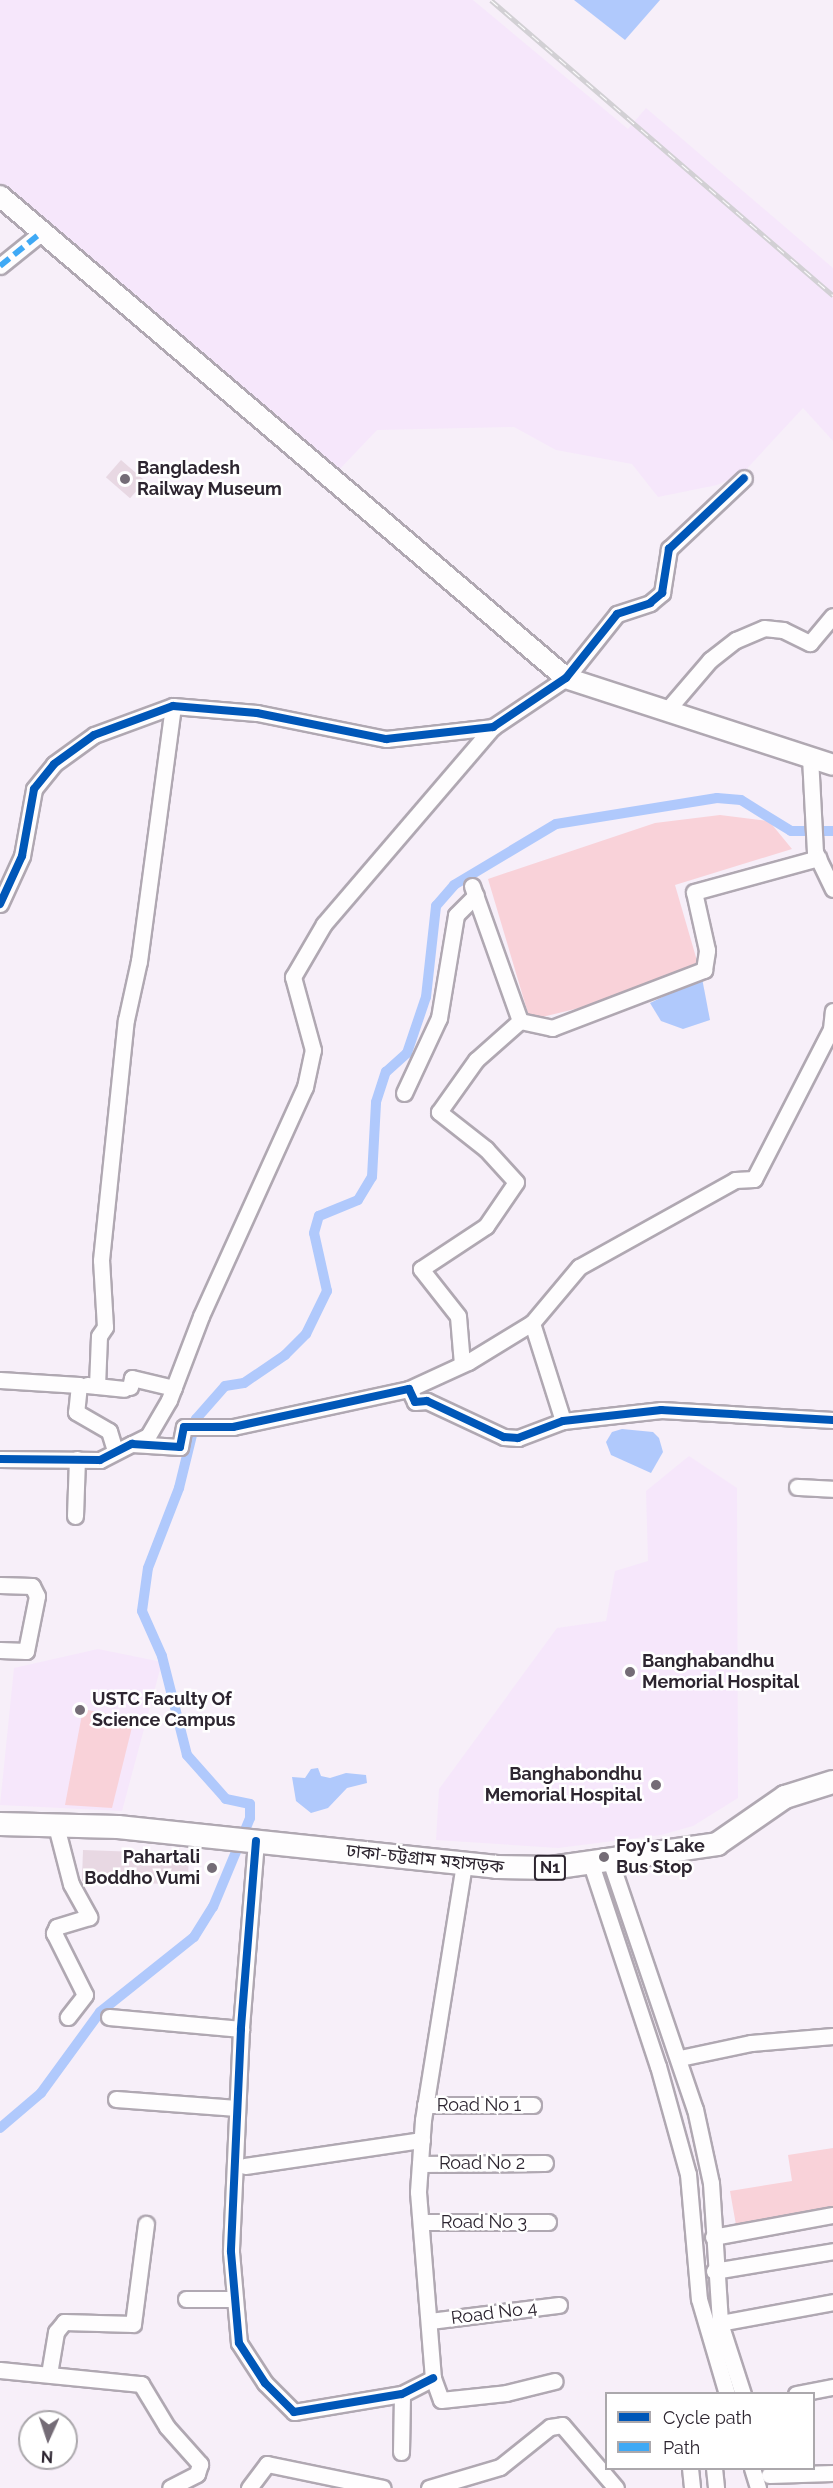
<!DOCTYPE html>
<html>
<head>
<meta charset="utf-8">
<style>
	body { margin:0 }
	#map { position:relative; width:833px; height:2488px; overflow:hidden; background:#f7eff9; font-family:Raleway,"Noto Sans Bengali",sans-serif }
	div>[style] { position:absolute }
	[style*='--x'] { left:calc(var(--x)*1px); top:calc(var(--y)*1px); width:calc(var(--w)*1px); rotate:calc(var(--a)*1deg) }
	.built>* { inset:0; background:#f6e7fb }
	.green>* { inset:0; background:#f9d2d9 }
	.water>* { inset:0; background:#b0c9fc }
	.canal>* { height:10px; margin:-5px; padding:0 5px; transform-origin:5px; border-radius:5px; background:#b0c9fc }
	.building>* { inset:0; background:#e8d8e3; transform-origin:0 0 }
	.roads { filter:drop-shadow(2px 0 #b0a8b2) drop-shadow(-2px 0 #b0a8b2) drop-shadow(0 2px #b0a8b2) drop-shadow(0 -2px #b0a8b2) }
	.minor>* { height:15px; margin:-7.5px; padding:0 7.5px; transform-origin:7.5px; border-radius:7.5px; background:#fefdfe }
	.major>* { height:20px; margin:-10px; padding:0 10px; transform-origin:10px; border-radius:10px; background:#fefdfe }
	.highway>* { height:22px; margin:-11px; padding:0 11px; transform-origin:11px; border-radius:11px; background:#fefdfe }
	.rail>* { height:5px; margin-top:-2.5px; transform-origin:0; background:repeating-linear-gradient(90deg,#fff 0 9px,#d2d0d4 0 18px); box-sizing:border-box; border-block:2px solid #d2d0d4 }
	.quiet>* { height:6px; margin-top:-3px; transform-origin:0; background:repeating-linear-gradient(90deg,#3fa9f5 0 12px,transparent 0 18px) }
	.cycleway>* { height:8px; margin:-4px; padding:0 4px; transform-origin:4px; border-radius:4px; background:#0057b8 }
	.dots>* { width:16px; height:16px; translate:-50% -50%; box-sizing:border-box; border:3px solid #fff; border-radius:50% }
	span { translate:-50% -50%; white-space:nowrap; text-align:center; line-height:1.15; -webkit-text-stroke:5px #fff; paint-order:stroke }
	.shield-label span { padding:2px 4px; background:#fff; border:2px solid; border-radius:4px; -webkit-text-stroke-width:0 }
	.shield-label { font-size:16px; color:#2d2530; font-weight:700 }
	.poi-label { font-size:18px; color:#2d2530; font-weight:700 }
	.left { translate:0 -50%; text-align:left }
	.right { translate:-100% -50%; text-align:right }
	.street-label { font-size:18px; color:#2d2530 }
	.legend { position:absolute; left:605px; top:2392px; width:210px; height:78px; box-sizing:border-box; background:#fff; border:2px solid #aba8ac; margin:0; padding:8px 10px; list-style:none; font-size:18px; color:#2d2530 }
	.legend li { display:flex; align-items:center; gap:12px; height:30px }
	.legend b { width:30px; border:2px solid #aba8ac }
	.north { position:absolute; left:18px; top:2410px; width:60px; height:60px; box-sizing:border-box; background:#fff; border:2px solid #aba8ac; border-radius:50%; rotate:183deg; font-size:16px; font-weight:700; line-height:24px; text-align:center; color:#2d2530 }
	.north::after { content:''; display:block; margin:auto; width:21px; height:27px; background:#746c76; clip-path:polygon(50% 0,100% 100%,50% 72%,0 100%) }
</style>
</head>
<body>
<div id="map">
	<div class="built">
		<i style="clip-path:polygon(0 0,473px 0,628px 129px,646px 108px,833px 268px,833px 441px,803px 408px,742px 474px,717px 485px,658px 497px,632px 464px,556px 450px,514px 427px,377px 430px,337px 472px,0 189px)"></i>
		<i style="clip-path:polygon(689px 1456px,737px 1488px,738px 1798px,693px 1826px,661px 1835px,558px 1848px,436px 1840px,439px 1789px,557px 1628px,606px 1621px,615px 1571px,648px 1561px,646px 1491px)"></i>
		<i style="clip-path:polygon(98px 1649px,162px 1662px,122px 1811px,0 1805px,14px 1668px)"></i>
	</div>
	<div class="green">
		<i style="clip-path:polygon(720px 815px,769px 821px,792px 849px,675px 885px,702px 978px,530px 1020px,488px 879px,655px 823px)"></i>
		<i style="clip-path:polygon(83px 1709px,134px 1719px,112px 1808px,65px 1805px)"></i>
		<i style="clip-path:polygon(833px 2148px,833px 2209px,736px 2225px,730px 2191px,792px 2181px,788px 2155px)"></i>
	</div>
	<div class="water">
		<i style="clip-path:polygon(574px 0,660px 0,625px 40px)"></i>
		<i style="clip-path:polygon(702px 978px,710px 1020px,683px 1029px,661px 1021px,650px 1003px)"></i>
		<i style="clip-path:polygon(622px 1429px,653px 1432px,659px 1438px,663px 1452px,651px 1473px,611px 1455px,606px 1442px,612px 1432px)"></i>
		<i style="clip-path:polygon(318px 1768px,321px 1776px,330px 1778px,346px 1773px,366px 1775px,367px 1783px,347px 1788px,328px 1808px,311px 1813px,296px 1801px,292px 1777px,305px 1778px,311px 1769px)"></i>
	</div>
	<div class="canal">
		<i style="--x:0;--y:2128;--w:54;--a:-40.5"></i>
		<i style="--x:41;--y:2093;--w:100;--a:-53.9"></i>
		<i style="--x:100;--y:2012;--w:120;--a:-38.6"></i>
		<i style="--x:194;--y:1937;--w:36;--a:-58"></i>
		<i style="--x:213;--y:1907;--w:96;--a:-67.4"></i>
		<i style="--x:250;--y:1818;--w:14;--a:-90"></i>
		<i style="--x:250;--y:1804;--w:25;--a:-168"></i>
		<i style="--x:226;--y:1799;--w:59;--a:-131.6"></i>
		<i style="--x:187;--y:1755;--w:102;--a:-104.2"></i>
		<i style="--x:162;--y:1656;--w:49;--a:-114"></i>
		<i style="--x:142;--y:1611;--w:43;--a:-82.1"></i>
		<i style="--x:148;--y:1568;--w:86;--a:-68.8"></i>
		<i style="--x:179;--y:1488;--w:71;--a:-76.2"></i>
		<i style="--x:196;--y:1419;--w:44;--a:-48.7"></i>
		<i style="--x:225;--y:1386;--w:19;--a:-9"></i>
		<i style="--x:244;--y:1383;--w:50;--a:-34.3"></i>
		<i style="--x:285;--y:1355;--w:30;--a:-45"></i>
		<i style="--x:306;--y:1334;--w:48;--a:-64"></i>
		<i style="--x:327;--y:1291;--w:59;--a:-102.6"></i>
		<i style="--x:314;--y:1233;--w:18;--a:-74"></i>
		<i style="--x:319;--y:1216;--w:42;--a:-22.3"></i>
		<i style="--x:358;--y:1200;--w:27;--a:-59"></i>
		<i style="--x:372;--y:1177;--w:75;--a:-86.9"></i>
		<i style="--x:376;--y:1102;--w:32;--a:-72"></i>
		<i style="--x:386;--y:1072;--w:28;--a:-42"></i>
		<i style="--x:407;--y:1053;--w:59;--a:-71.3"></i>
		<i style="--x:426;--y:997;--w:92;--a:-83.7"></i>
		<i style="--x:436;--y:906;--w:28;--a:-49"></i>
		<i style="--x:454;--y:885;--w:119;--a:-30.9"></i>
		<i style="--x:556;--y:824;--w:163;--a:-9.2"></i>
		<i style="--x:717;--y:798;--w:24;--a:5"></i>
		<i style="--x:741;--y:800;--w:59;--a:31.8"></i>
		<i style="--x:791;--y:831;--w:42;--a:0"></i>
	</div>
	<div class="building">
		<i style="left:121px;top:460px;width:32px;height:23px;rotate:41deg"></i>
		<i style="left:83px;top:1850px;width:106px;height:31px;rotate:2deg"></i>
	</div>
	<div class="roads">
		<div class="minor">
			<i style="--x:0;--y:266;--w:54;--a:-39"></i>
			<i style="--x:668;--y:709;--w:65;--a:-49.4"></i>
			<i style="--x:710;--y:660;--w:33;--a:-38"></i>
			<i style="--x:736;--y:640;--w:30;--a:-23"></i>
			<i style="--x:764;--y:628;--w:19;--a:6"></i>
			<i style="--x:783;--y:630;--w:30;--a:26"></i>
			<i style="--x:810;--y:643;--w:35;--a:-50"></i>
			<i style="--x:810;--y:757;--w:95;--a:87"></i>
			<i style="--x:815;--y:852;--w:41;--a:64.1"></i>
			<i style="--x:472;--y:886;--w:143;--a:70.4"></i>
			<i style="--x:520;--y:1021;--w:33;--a:12"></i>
			<i style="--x:552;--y:1028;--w:163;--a:-20.9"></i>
			<i style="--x:704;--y:970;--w:20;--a:-81"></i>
			<i style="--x:707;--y:950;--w:59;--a:-102.6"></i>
			<i style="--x:694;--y:892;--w:129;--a:-15.3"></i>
			<i style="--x:0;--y:904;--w:53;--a:-65.4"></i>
			<i style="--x:22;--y:856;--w:68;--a:-79.8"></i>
			<i style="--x:34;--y:789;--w:32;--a:-51"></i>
			<i style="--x:54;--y:764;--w:49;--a:-35.9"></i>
			<i style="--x:94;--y:735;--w:84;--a:-20.2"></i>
			<i style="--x:173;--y:706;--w:84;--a:4.8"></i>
			<i style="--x:257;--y:713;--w:132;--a:11.4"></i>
			<i style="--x:386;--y:739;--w:108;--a:-6.4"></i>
			<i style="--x:493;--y:727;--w:88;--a:-33.9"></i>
			<i style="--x:566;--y:678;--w:82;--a:-51.4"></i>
			<i style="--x:617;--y:614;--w:35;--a:-18"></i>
			<i style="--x:650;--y:603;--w:16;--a:-40"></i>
			<i style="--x:662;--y:593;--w:45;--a:-81"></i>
			<i style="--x:669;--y:549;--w:103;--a:-43.4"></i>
			<i style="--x:404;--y:1093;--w:83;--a:-65"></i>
			<i style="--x:439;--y:1018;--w:104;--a:-80.6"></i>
			<i style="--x:456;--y:915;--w:28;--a:-45"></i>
			<i style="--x:532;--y:1323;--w:103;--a:72.4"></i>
			<i style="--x:462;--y:1364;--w:48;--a:-94.8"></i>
			<i style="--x:458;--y:1316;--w:60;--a:-128.2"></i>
			<i style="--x:421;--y:1269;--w:78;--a:-33.5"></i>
			<i style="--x:486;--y:1226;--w:53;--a:-55.7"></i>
			<i style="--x:516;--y:1182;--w:45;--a:-132.3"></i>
			<i style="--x:486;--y:1149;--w:60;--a:-141.8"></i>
			<i style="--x:439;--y:1112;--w:64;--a:-54.6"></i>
			<i style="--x:476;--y:1060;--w:59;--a:-41.6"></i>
			<i style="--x:0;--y:1380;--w:79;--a:3.6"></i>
			<i style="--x:79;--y:1385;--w:27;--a:96"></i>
			<i style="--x:76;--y:1412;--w:38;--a:30"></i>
			<i style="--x:109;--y:1431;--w:21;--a:73"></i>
			<i style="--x:87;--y:1385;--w:37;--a:6"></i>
			<i style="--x:97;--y:1386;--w:50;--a:-87.7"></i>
			<i style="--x:99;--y:1336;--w:11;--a:-56"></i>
			<i style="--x:105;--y:1327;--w:67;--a:-93.4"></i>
			<i style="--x:101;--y:1260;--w:241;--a:-84.1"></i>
			<i style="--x:126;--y:1020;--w:60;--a:-77.6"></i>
			<i style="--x:139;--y:961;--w:257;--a:-82.4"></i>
			<i style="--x:130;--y:1387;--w:9;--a:-77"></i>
			<i style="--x:132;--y:1378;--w:43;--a:13.4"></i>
			<i style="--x:409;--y:1389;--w:65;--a:-24.6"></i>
			<i style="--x:468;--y:1362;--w:75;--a:-31.4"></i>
			<i style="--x:532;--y:1323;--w:73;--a:-50"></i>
			<i style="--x:579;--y:1267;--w:179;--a:-29.1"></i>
			<i style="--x:735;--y:1180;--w:19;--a:-3"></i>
			<i style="--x:754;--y:1179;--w:169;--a:-62.8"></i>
			<i style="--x:831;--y:1029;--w:18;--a:-84"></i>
			<i style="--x:132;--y:1444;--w:18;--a:-27"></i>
			<i style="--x:148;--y:1436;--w:42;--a:-59.7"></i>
			<i style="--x:169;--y:1400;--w:90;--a:-69.1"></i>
			<i style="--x:201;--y:1316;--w:252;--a:-65.6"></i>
			<i style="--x:305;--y:1087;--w:38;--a:-78"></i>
			<i style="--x:313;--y:1050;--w:76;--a:-105.3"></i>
			<i style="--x:293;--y:977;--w:61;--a:-59.7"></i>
			<i style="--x:324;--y:924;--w:260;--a:-49.4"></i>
			<i style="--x:0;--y:1459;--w:100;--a:0.6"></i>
			<i style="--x:100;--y:1460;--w:36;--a:-27"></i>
			<i style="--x:132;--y:1444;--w:48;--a:3.6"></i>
			<i style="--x:180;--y:1447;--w:20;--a:-79"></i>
			<i style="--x:184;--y:1427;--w:49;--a:0"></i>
			<i style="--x:233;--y:1427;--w:180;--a:-12.2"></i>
			<i style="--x:409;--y:1389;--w:14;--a:65"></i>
			<i style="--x:415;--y:1402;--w:12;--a:-5"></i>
			<i style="--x:427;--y:1401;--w:85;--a:25.1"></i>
			<i style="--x:504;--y:1437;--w:14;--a:4"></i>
			<i style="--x:518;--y:1438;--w:48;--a:-20.7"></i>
			<i style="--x:563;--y:1421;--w:99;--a:-6.4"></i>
			<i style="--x:661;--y:1410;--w:172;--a:3.3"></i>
			<i style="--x:797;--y:1487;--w:36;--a:3"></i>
			<i style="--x:75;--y:1516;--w:57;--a:-88"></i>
			<i style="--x:0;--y:1585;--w:32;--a:2"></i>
			<i style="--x:32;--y:1586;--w:11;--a:63"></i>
			<i style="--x:37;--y:1596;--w:56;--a:101.3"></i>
			<i style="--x:26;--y:1651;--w:26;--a:-178"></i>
			<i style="--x:56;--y:1826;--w:60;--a:75.5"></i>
			<i style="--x:71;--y:1884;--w:38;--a:61"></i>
			<i style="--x:89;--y:1917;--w:34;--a:163"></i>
			<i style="--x:57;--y:1927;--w:7;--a:117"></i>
			<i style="--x:54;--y:1933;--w:69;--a:63.4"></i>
			<i style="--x:85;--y:1995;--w:28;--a:128"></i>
			<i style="--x:256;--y:1841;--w:189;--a:94.6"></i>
			<i style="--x:241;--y:2029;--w:223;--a:92.6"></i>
			<i style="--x:231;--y:2252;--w:91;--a:85"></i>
			<i style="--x:239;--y:2343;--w:48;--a:57"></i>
			<i style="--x:265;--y:2383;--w:41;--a:45"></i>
			<i style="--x:294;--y:2412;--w:109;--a:-9.5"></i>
			<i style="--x:402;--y:2394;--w:35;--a:-27"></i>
			<i style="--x:610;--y:1860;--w:263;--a:71.2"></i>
			<i style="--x:695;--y:2109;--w:76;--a:77.8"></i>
			<i style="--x:711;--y:2183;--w:140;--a:86.3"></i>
			<i style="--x:720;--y:2323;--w:75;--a:72.1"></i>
			<i style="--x:464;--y:1864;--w:259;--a:99.1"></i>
			<i style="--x:423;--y:2120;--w:72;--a:94"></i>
			<i style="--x:418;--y:2192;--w:187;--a:85.4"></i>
			<i style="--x:433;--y:2378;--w:23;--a:70"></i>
			<i style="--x:441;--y:2400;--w:65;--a:-6.1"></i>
			<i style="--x:506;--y:2393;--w:50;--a:-13.8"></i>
			<i style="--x:591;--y:1864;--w:213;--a:71.7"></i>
			<i style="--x:658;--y:2066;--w:112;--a:74.5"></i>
			<i style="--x:688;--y:2174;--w:125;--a:85"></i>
			<i style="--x:699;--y:2299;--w:99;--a:73.6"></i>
			<i style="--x:109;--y:2017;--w:133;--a:5.2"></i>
			<i style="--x:680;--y:2058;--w:73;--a:-11.9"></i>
			<i style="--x:751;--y:2043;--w:82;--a:-4.9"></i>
			<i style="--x:116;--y:2099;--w:121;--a:4.3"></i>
			<i style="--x:425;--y:2105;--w:108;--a:0"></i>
			<i style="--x:420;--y:2164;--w:125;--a:-0.5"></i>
			<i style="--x:245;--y:2166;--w:179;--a:-8.4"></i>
			<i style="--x:421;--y:2222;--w:127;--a:0"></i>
			<i style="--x:713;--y:2237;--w:122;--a:-10.4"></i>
			<i style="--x:714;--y:2271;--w:121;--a:-9.5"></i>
			<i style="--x:186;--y:2299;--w:47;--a:0"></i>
			<i style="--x:430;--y:2321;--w:130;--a:-7.1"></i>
			<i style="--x:720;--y:2323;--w:115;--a:-10.5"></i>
			<i style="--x:0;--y:2370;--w:142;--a:5.7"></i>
			<i style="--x:141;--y:2384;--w:50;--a:58.8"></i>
			<i style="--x:167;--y:2427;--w:50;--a:48.3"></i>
			<i style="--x:200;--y:2464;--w:10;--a:107"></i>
			<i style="--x:197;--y:2474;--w:30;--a:153"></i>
			<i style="--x:49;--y:2374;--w:43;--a:-80.5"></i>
			<i style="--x:56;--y:2332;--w:13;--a:-51"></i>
			<i style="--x:64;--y:2322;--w:69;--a:1.7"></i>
			<i style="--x:133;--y:2324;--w:101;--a:-82.6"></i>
			<i style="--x:796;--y:2394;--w:38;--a:-11"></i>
			<i style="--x:401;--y:2452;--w:58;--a:-89"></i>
			<i style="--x:690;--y:2468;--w:20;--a:84"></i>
			<i style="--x:714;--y:2468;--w:20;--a:84"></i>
			<i style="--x:752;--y:2468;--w:21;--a:73"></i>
			<i style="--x:769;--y:2475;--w:64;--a:-1.8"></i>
			<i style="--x:249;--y:2488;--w:30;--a:-53"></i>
			<i style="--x:267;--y:2464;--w:118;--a:11.7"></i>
			<i style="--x:429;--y:2488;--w:74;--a:-16.5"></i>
			<i style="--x:500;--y:2467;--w:64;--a:-38.7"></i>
			<i style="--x:550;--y:2427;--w:12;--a:-9"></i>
			<i style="--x:562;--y:2425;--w:83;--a:49.4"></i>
		</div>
		<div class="major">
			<i style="--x:0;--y:196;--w:743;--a:40.42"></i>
			<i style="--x:566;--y:678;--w:281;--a:18"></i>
		</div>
		<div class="highway">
			<i style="--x:0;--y:1824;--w:118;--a:1.5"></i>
			<i style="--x:118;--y:1827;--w:381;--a:6"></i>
			<i style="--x:497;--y:1867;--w:54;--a:1.1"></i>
			<i style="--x:551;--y:1868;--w:168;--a:-8.2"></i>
			<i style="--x:717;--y:1844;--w:83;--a:-34.7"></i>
			<i style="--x:785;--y:1797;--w:50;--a:-17.4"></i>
		</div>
	</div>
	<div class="rail">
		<i style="--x:491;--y:0;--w:452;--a:40.8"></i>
	</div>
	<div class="quiet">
		<i style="--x:0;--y:266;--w:54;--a:-39"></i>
	</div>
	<div class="cycleway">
		<i style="--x:0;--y:904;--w:53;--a:-65.4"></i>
		<i style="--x:22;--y:856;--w:68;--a:-79.8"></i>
		<i style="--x:34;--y:789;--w:32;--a:-51"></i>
		<i style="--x:54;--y:764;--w:49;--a:-35.9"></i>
		<i style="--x:94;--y:735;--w:84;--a:-20.2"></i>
		<i style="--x:173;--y:706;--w:84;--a:4.8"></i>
		<i style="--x:257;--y:713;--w:132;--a:11.4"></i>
		<i style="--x:386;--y:739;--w:108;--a:-6.4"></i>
		<i style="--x:493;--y:727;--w:88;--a:-33.9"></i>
		<i style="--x:566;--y:678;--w:82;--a:-51.4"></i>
		<i style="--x:617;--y:614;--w:35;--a:-18"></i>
		<i style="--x:650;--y:603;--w:16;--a:-40"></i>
		<i style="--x:662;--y:593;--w:45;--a:-81"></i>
		<i style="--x:669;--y:549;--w:103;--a:-43.4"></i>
		<i style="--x:0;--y:1459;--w:100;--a:0.6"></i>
		<i style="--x:100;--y:1460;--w:36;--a:-27"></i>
		<i style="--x:132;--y:1444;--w:48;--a:3.6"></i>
		<i style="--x:180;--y:1447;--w:20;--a:-79"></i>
		<i style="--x:184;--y:1427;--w:49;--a:0"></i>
		<i style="--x:233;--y:1427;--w:180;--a:-12.2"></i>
		<i style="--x:409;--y:1389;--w:14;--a:65"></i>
		<i style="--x:415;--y:1402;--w:12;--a:-5"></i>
		<i style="--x:427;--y:1401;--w:85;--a:25.1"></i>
		<i style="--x:504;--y:1437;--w:14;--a:4"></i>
		<i style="--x:518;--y:1438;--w:48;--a:-20.7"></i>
		<i style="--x:563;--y:1421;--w:99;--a:-6.4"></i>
		<i style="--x:661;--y:1410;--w:172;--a:3.3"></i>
		<i style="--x:256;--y:1841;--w:189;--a:94.6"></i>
		<i style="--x:241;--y:2029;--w:223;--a:92.6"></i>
		<i style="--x:231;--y:2252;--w:91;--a:85"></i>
		<i style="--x:239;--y:2343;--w:48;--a:57"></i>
		<i style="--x:265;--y:2383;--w:41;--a:45"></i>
		<i style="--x:294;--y:2412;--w:109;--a:-9.5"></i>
		<i style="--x:402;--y:2394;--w:35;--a:-27"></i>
	</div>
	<div class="dots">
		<i style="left:125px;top:479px;background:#746c76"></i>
		<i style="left:630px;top:1672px;background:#746c76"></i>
		<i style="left:80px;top:1710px;background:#746c76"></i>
		<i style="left:656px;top:1785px;background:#746c76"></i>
		<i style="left:604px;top:1857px;background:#746c76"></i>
		<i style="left:212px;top:1868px;background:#746c76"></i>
	</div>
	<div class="shield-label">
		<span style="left:550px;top:1868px">N1</span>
	</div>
	<div class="poi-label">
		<span class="left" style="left:137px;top:479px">Bangladesh<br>Railway Museum</span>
		<span class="left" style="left:642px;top:1672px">Banghabandhu<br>Memorial Hospital</span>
		<span class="left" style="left:92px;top:1710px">USTC Faculty Of<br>Science Campus</span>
		<span class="right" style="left:642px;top:1785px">Banghabondhu<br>Memorial Hospital</span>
		<span class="left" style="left:616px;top:1857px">Foy's Lake<br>Bus Stop</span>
		<span class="right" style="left:200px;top:1868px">Pahartali<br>Boddho Vumi</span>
	</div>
	<div class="street-label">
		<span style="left:425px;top:1859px;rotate:6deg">ঢাকা-চট্টগ্রাম মহাসড়ক</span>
		<span style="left:479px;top:2105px">Road No 1</span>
		<span style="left:482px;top:2163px">Road No 2</span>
		<span style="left:484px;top:2222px">Road No 3</span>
		<span style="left:494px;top:2313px;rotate:-7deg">Road No 4</span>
	</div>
	<ul class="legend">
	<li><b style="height:8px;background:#0057b8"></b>Cycle path</li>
	<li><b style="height:8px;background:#3fa9f5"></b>Path</li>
	</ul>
	<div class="north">N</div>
</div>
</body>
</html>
